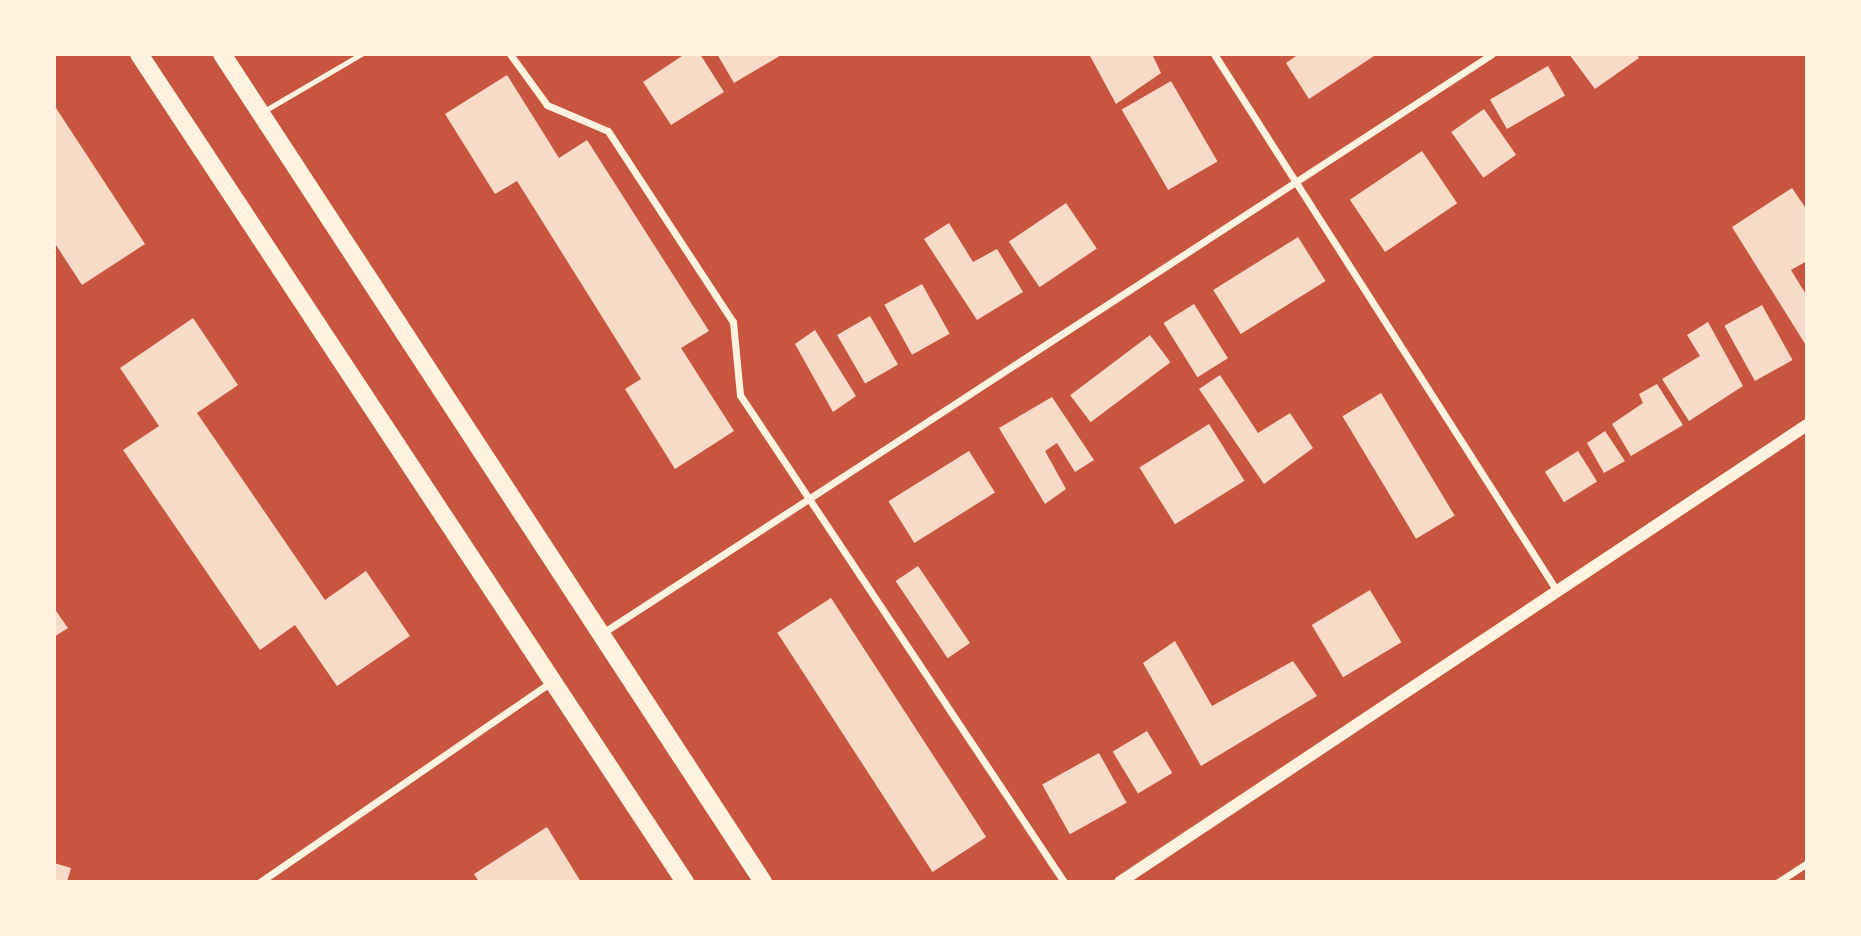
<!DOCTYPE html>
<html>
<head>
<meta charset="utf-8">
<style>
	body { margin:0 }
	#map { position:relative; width:1861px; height:936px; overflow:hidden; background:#c8553d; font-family:"PT Serif",serif }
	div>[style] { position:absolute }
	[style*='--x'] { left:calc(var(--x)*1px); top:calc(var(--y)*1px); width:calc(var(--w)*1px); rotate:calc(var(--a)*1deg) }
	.building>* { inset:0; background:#f7dbc8; transform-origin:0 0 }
	.service>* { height:5px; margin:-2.5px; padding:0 2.5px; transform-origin:2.5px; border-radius:2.5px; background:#fff3e0 }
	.minor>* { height:7px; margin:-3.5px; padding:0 3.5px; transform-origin:3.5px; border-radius:3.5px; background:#fff3e0 }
	.tertiary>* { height:12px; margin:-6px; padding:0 6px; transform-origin:6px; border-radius:6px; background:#fff3e0 }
	.primary>* { height:18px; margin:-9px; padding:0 9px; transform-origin:9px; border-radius:9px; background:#fff3e0 }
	span { translate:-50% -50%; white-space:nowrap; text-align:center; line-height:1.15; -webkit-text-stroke:7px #fff3e0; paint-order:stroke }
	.frame { position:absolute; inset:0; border:56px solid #fff3e0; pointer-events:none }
</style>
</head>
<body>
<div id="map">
	<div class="building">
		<i style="clip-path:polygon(685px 54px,700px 54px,724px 92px,671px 125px,643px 82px)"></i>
		<i style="clip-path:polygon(717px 54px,783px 54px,734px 83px)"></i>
		<i style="clip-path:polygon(1089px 54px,1152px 54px,1161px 73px,1116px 104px)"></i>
		<i style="clip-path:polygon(1299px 54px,1377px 54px,1309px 99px,1286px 63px)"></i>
		<i style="clip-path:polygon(1569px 54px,1637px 54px,1639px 58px,1595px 89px)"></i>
		<i style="left:1548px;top:66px;width:34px;height:67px;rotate:60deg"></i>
		<i style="clip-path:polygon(507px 75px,559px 158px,587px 140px,709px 331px,681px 348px,734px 431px,675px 469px,625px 389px,641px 379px,517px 181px,495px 194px,445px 114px)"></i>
		<i style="left:1171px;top:81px;width:93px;height:57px;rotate:60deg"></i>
		<i style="clip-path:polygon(54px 105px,145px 244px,82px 285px,54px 242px)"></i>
		<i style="left:1484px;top:109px;width:56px;height:40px;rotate:55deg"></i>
		<i style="left:1422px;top:151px;width:63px;height:87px;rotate:56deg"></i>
		<i style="clip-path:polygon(1792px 188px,1807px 210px,1807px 261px,1791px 270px,1807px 296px,1807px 347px,1732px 227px)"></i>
		<i style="left:1066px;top:203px;width:55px;height:69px;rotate:56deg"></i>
		<i style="clip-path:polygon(949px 223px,973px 262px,997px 249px,1023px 292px,977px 320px,924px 239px)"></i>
		<i style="left:1298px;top:237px;width:52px;height:100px;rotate:58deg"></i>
		<i style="left:922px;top:284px;width:57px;height:43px;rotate:61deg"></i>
		<i style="left:1194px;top:304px;width:64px;height:36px;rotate:58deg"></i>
		<i style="left:1762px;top:305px;width:63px;height:43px;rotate:61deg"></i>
		<i style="left:870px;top:316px;width:56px;height:38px;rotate:60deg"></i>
		<i style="clip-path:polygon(193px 318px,238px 385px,197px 413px,325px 600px,366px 571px,410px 636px,337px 686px,295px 625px,260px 650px,123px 450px,159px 426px,120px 368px)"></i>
		<i style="clip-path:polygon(1708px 322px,1743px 386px,1689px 421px,1662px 379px,1700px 356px,1687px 335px)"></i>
		<i style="clip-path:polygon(815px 330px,856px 396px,833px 412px,795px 344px)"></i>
		<i style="left:1150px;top:335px;width:34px;height:100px;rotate:53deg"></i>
		<i style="clip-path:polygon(1220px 375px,1258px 433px,1290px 413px,1313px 448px,1264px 484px,1199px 389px)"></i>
		<i style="clip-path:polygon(1657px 384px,1683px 425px,1631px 456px,1612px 424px,1643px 403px,1639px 394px)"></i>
		<i style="left:1381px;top:393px;width:143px;height:45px;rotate:59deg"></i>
		<i style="clip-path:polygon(1052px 397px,1094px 460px,1075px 472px,1057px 443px,1045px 451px,1066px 489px,1045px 504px,999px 428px)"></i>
		<i style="left:1209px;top:424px;width:67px;height:82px;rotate:58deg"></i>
		<i style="clip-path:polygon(1605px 431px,1625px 461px,1604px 473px,1587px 443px)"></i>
		<i style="left:969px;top:451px;width:49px;height:95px;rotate:58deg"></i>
		<i style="left:1578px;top:451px;width:36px;height:39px;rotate:58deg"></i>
		<i style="left:918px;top:566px;width:93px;height:27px;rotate:56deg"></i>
		<i style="left:1370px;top:590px;width:61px;height:68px;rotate:59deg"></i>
		<i style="left:831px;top:598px;width:285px;height:64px;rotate:57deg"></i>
		<i style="clip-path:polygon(54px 608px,68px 628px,54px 637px)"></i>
		<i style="clip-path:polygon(1175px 641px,1212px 706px,1293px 661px,1317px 696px,1201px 766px,1143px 663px)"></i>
		<i style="left:1147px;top:731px;width:49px;height:40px;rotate:59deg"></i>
		<i style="left:1099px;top:753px;width:57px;height:65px;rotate:61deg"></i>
		<i style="clip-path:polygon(547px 827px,581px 882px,479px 882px,474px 874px)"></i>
		<i style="clip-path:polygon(54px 863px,71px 868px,67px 882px,54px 882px)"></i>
	</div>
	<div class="service">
		<i style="--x:264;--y:111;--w:113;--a:-30.4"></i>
	</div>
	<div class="minor">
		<i style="--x:510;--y:54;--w:63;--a:54"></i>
		<i style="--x:547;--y:105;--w:66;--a:23.1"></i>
		<i style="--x:608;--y:131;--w:228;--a:56.8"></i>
		<i style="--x:733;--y:322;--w:73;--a:84.5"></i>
		<i style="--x:740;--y:395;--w:585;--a:56.36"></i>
		<i style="--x:1214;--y:54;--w:637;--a:57.43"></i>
		<i style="--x:601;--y:634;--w:1063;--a:-33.06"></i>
		<i style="--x:260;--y:882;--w:353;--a:-34.5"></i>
		<i style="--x:1778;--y:882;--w:35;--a:-33"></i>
	</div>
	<div class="tertiary">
		<i style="--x:1120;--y:882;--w:825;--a:-33.63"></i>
	</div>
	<div class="primary">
		<i style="--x:139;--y:54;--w:992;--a:56.6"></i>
		<i style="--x:222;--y:54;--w:989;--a:56.84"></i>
	</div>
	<div class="frame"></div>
</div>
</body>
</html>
